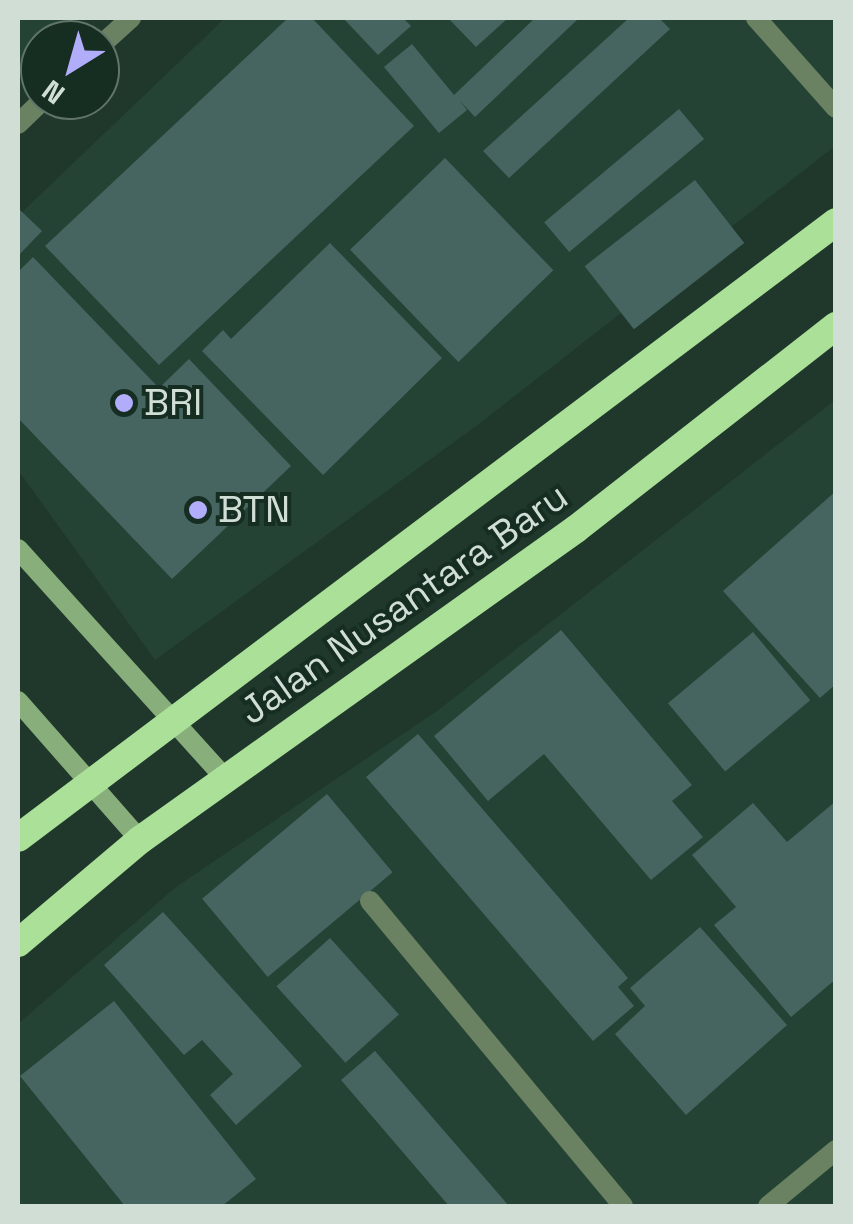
<!DOCTYPE html>
<html>
<head>
<meta charset="utf-8">
<style>
	body { margin:0 }
	#map { position:relative; width:853px; height:1224px; overflow:hidden; background:#20382c; font-family:"Space Grotesk",sans-serif }
	div>[style] { position:absolute }
	[style*='--x'] { left:calc(var(--x)*1px); top:calc(var(--y)*1px); width:calc(var(--w)*1px); rotate:calc(var(--a)*1deg) }
	.built>* { inset:0; background:#244334 }
	.building>* { inset:0; background:#466561; transform-origin:0 0 }
	.service>* { height:20px; margin:-10px; padding:0 10px; transform-origin:10px; border-radius:10px; background:#6a8162 }
	.minor>* { height:20px; margin:-10px; padding:0 10px; transform-origin:10px; border-radius:10px; background:#6a8162 }
	.tertiary>* { height:20px; margin:-10px; padding:0 10px; transform-origin:10px; border-radius:10px; background:#6a8162 }
	.secondary>* { height:20px; margin:-10px; padding:0 10px; transform-origin:10px; border-radius:10px; background:#88ae7b }
	.trunk>* { height:28px; margin:-14px; padding:0 14px; transform-origin:14px; border-radius:14px; background:#aae098 }
	.dots>* { width:28px; height:28px; translate:-50% -50%; box-sizing:border-box; border:5px solid #162d22; border-radius:50% }
	span { translate:-50% -50%; white-space:nowrap; text-align:center; line-height:1.15; -webkit-text-stroke:8px #162d22; paint-order:stroke }
	.poi-label { font-size:38px; color:#d0ded6 }
	.left { translate:0 -50%; text-align:left }
	.street-label { font-size:38px; color:#d0ded6 }
	.frame { position:absolute; inset:0; border:20px solid #d0ded6; pointer-events:none }
	.north { position:absolute; left:20px; top:20px; width:100px; height:100px; box-sizing:border-box; background:#162d22; border:2px solid #60746a; border-radius:50%; rotate:217deg; font-size:28px; font-weight:700; line-height:40px; text-align:center; color:#d0ded6 }
	.north::after { content:''; display:block; margin:auto; width:35px; height:45px; background:#b1adfa; clip-path:polygon(50% 0,100% 100%,50% 72%,0 100%) }
</style>
</head>
<body>
<div id="map">
	<div class="built">
		<i style="clip-path:polygon(18px 18px,80px 18px,55px 40px,40px 40px,40px 54px,18px 75px)"></i>
		<i style="clip-path:polygon(225px 18px,835px 18px,835px 146px,479px 424px,155px 660px,18px 470px,18px 216px)"></i>
		<i style="clip-path:polygon(835px 400px,835px 1206px,18px 1206px,18px 1024px,176px 887px,437px 711px)"></i>
	</div>
	<div class="building">
		<i style="clip-path:polygon(288px 18px,312px 18px,414px 126px,159px 365px,45px 246px)"></i>
		<i style="clip-path:polygon(343px 18px,403px 18px,411px 26px,378px 55px)"></i>
		<i style="clip-path:polygon(448px 18px,508px 18px,476px 47px)"></i>
		<i style="clip-path:polygon(535px 18px,579px 18px,475px 117px,459px 100px,467px 110px,439px 133px,384px 67px,412px 44px,454px 95px)"></i>
		<i style="clip-path:polygon(629px 18px,659px 18px,670px 29px,509px 178px,483px 151px)"></i>
		<i style="left:679px;top:109px;width:39px;height:176px;rotate:50deg"></i>
		<i style="left:445px;top:158px;width:156px;height:132px;rotate:46deg"></i>
		<i style="left:695px;top:180px;width:80px;height:140px;rotate:52deg"></i>
		<i style="clip-path:polygon(18px 208px,42px 231px,18px 256px)"></i>
		<i style="clip-path:polygon(330px 243px,442px 358px,323px 475px,202px 351px,223px 330px,231px 339px)"></i>
		<i style="clip-path:polygon(33px 257px,159px 388px,189px 359px,291px 466px,172px 579px,18px 418px,18px 272px)"></i>
		<i style="clip-path:polygon(836px 491px,836px 684px,820px 698px,723px 591px)"></i>
		<i style="clip-path:polygon(561px 630px,692px 785px,672px 801px,703px 837px,651px 880px,544px 754px,488px 801px,434px 736px)"></i>
		<i style="left:753px;top:632px;width:89px;height:111px;rotate:50deg"></i>
		<i style="clip-path:polygon(418px 734px,628px 978px,618px 987px,634px 1006px,593px 1041px,366px 777px)"></i>
		<i style="left:327px;top:794px;width:102px;height:163px;rotate:50deg"></i>
		<i style="clip-path:polygon(836px 801px,836px 979px,791px 1017px,714px 925px,736px 907px,692px 855px,753px 803px,787px 842px)"></i>
		<i style="clip-path:polygon(163px 912px,302px 1066px,236px 1125px,210px 1095px,233px 1074px,202px 1040px,184px 1055px,104px 965px)"></i>
		<i style="clip-path:polygon(700px 927px,787px 1025px,686px 1115px,615px 1034px,645px 1006px,630px 988px)"></i>
		<i style="left:330px;top:938px;width:103px;height:72px;rotate:48deg"></i>
		<i style="clip-path:polygon(114px 1001px,256px 1179px,222px 1206px,125px 1206px,20px 1076px)"></i>
		<i style="clip-path:polygon(375px 1051px,509px 1206px,449px 1206px,341px 1080px)"></i>
	</div>
	<div class="service">
		<i style="--x:370;--y:901;--w:396;--a:50.3"></i>
		<i style="--x:768;--y:1206;--w:88;--a:-39.5"></i>
	</div>
	<div class="minor">
		<i style="--x:756;--y:18;--w:120;--a:48.4"></i>
	</div>
	<div class="tertiary">
		<i style="--x:100;--y:46;--w:42;--a:-42.1"></i>
		<i style="--x:18;--y:124;--w:35;--a:-44"></i>
	</div>
	<div class="secondary">
		<i style="--x:18;--y:549;--w:309;--a:47.9"></i>
		<i style="--x:18;--y:701;--w:185;--a:48.7"></i>
	</div>
	<div class="trunk">
		<i style="--x:18;--y:838;--w:1024;--a:-36.98"></i>
		<i style="--x:18;--y:943;--w:160;--a:-40.2"></i>
		<i style="--x:140;--y:840;--w:536;--a:-35.5"></i>
		<i style="--x:576;--y:529;--w:330;--a:-38"></i>
	</div>
	<div class="dots">
		<i style="left:124px;top:403px;background:#b1adfa"></i>
		<i style="left:198px;top:510px;background:#b1adfa"></i>
	</div>
	<div class="poi-label">
		<span class="left" style="left:144px;top:403px">BRI</span>
		<span class="left" style="left:218px;top:510px">BTN</span>
	</div>
	<div class="street-label">
		<span style="left:404px;top:604px;rotate:-35deg">Jalan Nusantara Baru</span>
	</div>
	<div class="frame"></div>
	<div class="north">N</div>
</div>
</body>
</html>
